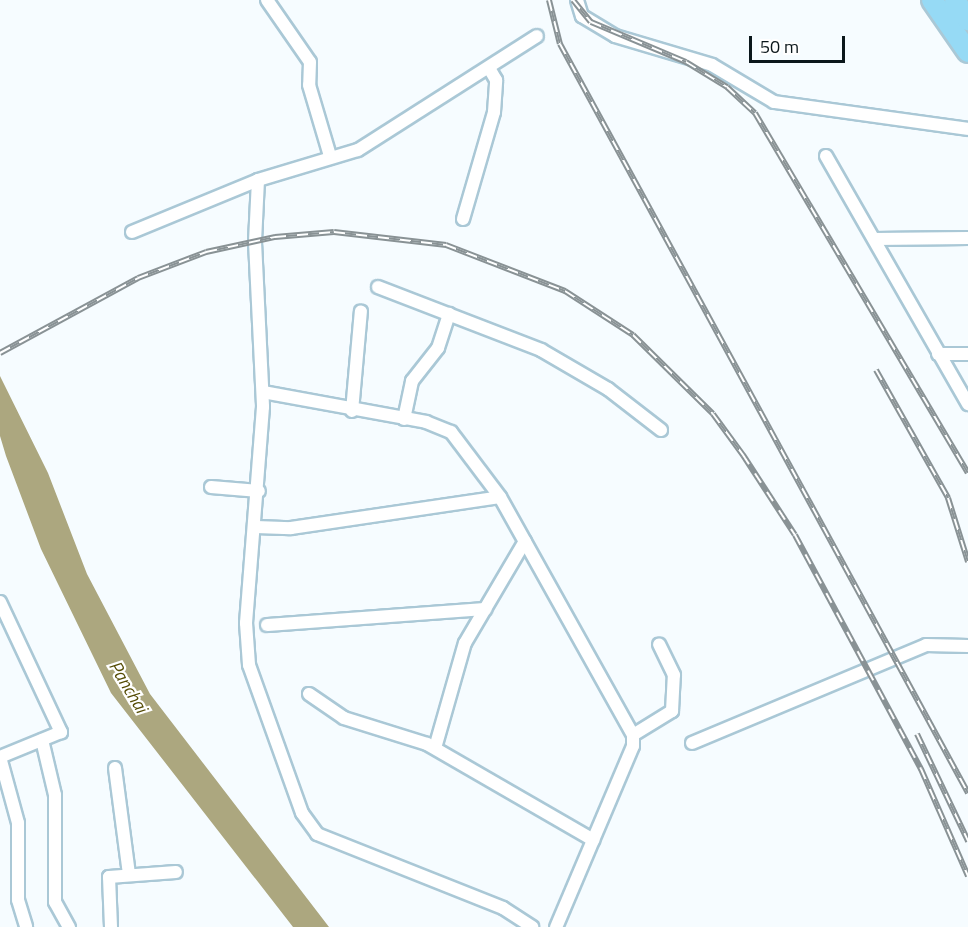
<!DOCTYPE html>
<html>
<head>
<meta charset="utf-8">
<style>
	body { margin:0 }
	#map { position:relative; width:968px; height:927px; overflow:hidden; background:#f6fcff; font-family:"Titillium Web",sans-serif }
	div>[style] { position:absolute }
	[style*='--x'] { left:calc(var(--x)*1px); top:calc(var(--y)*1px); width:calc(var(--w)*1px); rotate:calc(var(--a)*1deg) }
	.water>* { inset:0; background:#aca77f }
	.roads { filter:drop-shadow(2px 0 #aac8d6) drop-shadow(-2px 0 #aac8d6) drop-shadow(0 2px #aac8d6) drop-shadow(0 -2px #aac8d6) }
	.minor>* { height:12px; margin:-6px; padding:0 6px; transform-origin:6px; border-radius:6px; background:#fff }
	.primary>* { height:20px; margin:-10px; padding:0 10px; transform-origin:10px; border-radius:10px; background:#96daf5 }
	.rail>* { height:6px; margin-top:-3px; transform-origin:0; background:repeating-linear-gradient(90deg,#fff 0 11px,#899295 0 22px); box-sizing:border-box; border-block:2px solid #899295 }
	span { translate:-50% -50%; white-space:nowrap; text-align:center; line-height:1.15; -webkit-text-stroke:4.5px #fff; paint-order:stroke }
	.water-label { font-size:18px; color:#554c05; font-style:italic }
	.scale { position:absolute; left:749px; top:36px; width:96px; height:27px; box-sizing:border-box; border:3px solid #0b171b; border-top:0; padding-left:8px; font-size:18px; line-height:21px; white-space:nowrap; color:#0b171b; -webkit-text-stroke:4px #fff; paint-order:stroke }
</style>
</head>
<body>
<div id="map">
	<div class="water">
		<i style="clip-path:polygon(0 376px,48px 473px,87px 574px,150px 694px,329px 927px,293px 927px,111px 693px,41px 549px,6px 456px,0 436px)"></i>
	</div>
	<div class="roads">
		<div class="minor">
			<i style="--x:267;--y:0;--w:75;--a:55.3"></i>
			<i style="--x:310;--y:62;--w:23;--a:92"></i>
			<i style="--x:309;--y:85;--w:74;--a:73.5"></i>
			<i style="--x:577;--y:0;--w:17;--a:73"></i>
			<i style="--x:582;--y:16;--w:39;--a:31"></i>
			<i style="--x:615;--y:36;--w:101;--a:16.6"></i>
			<i style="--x:712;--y:65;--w:72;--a:30.8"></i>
			<i style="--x:774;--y:102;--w:196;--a:7.9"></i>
			<i style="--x:826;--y:156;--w:286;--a:60.2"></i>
			<i style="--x:258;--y:180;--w:62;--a:92.8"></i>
			<i style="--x:255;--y:242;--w:165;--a:87.2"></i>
			<i style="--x:263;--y:407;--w:217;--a:94.5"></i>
			<i style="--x:246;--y:623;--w:42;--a:85.9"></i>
			<i style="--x:249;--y:665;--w:157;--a:70.3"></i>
			<i style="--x:302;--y:813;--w:26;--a:54"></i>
			<i style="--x:317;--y:834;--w:200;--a:21.7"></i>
			<i style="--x:503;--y:908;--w:35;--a:33"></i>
			<i style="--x:463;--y:219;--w:111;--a:-73.8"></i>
			<i style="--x:494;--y:112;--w:32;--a:-86"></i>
			<i style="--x:496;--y:80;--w:14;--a:-120"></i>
			<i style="--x:132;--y:232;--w:136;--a:-22.4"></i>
			<i style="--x:258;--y:180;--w:104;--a:-16.7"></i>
			<i style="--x:358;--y:150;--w:212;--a:-32.5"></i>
			<i style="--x:875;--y:239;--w:93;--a:-0.6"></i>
			<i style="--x:378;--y:287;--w:175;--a:21.1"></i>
			<i style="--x:541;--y:350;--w:78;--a:30.2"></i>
			<i style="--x:608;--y:389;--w:67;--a:37.7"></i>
			<i style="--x:938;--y:354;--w:30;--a:0"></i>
			<i style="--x:263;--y:392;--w:166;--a:10.4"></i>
			<i style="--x:426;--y:422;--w:27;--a:22"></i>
			<i style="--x:451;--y:432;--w:81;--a:53"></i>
			<i style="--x:500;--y:497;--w:273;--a:60.8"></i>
			<i style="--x:633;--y:735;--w:11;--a:90"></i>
			<i style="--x:633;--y:746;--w:197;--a:113"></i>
			<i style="--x:352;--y:411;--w:100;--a:-84.9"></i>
			<i style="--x:404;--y:419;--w:39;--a:-78"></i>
			<i style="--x:412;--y:381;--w:42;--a:-51.8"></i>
			<i style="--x:438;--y:348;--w:36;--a:-72"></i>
			<i style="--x:211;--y:487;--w:48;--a:4.8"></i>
			<i style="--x:256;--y:527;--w:35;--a:2"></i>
			<i style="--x:291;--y:528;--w:211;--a:-8.4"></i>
			<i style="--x:0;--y:602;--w:144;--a:64.9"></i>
			<i style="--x:61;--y:732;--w:66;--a:157.7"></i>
			<i style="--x:267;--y:625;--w:219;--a:-4.2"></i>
			<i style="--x:309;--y:694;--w:42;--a:34.4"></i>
			<i style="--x:344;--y:718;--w:87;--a:17.4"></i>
			<i style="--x:427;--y:744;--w:192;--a:30"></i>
			<i style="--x:633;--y:735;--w:46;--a:-31.6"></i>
			<i style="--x:672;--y:711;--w:36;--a:-87"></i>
			<i style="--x:674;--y:675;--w:34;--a:-116"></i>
			<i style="--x:42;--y:740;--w:57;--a:76.7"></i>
			<i style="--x:55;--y:795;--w:107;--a:90"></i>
			<i style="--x:55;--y:902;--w:29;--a:61"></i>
			<i style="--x:692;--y:743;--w:254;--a:-22.7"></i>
			<i style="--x:926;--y:645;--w:42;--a:1.4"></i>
			<i style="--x:435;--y:748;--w:109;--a:-74.1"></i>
			<i style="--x:465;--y:643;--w:118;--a:-59.5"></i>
			<i style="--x:0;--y:757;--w:68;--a:74.7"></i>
			<i style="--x:18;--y:823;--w:77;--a:90"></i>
			<i style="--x:18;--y:900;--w:28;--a:73"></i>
			<i style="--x:115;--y:768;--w:108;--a:82.5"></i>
			<i style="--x:111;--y:927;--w:50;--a:-92.3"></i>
			<i style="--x:109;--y:877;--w:67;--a:-4.3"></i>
		</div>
		<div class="primary">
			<i style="--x:932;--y:0;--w:63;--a:55.3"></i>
			<i style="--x:955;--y:0;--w:24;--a:57"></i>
		</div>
	</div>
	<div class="rail">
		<i style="--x:549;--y:0;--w:45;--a:76"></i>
		<i style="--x:560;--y:44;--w:853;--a:61.42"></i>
		<i style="--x:573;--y:0;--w:28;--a:51"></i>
		<i style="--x:591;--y:22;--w:103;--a:22.8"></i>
		<i style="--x:686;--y:62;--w:48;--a:31.4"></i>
		<i style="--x:727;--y:87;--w:38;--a:43"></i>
		<i style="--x:755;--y:113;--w:418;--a:59.4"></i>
		<i style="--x:0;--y:353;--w:157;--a:-28.5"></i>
		<i style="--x:138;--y:278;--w:73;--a:-20.9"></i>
		<i style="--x:206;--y:252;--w:71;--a:-12.3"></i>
		<i style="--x:275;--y:237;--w:59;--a:-4.8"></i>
		<i style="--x:334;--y:232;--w:113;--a:6.6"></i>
		<i style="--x:446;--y:245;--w:128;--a:21.1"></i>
		<i style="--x:565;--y:291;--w:81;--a:32.9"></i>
		<i style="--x:633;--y:335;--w:112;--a:44.6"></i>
		<i style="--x:713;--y:414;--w:51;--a:53.8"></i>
		<i style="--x:743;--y:455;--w:95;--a:57"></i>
		<i style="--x:795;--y:535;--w:266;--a:61.7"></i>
		<i style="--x:921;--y:769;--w:117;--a:66.3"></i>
		<i style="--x:876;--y:370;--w:147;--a:60.6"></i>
		<i style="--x:948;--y:498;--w:67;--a:72.6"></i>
		<i style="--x:917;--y:734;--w:119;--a:64.5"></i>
	</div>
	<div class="water-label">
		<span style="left:128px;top:687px;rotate:59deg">Panchai</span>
	</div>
	<div class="scale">50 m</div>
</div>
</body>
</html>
